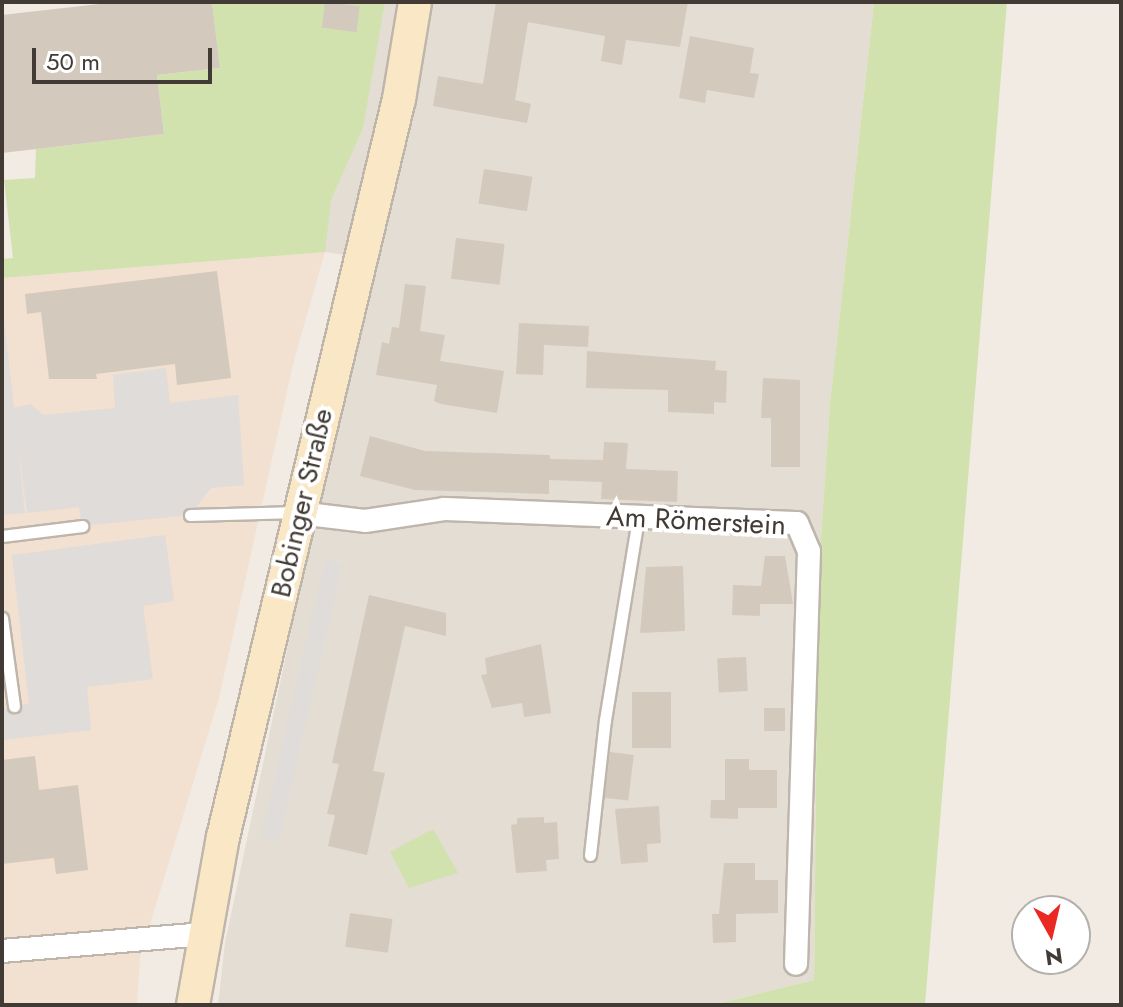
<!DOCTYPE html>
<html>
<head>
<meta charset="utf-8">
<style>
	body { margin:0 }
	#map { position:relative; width:1123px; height:1007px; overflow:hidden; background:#f1ebe4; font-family:Jost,sans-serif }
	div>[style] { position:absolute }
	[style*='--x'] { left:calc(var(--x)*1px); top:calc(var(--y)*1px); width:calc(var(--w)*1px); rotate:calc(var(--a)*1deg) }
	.residential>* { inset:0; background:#e4ddd3 }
	.commercial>* { inset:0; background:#f2e0d0 }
	.green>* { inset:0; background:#d1e2af }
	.parking>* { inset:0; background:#dfdcd9; transform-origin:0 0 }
	.building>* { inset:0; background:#d4c9bd; transform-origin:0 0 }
	.roads { filter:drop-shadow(2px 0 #beb5ab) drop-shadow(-2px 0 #beb5ab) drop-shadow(0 2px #beb5ab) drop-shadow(0 -2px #beb5ab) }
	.service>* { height:11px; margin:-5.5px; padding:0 5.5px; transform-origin:5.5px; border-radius:5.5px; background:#fff }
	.minor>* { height:22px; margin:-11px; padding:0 11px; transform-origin:11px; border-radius:11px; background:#fff }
	.secondary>* { height:32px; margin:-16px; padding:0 16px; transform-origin:16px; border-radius:16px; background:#fae7c5 }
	span { translate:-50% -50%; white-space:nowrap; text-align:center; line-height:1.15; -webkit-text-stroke:8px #fff; paint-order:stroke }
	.street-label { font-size:28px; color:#423b35 }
	.frame { position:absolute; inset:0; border:4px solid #423b35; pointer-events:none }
	.north { position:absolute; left:1011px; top:895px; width:80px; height:80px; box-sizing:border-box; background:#fff; border:2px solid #b3b1ae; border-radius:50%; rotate:172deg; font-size:22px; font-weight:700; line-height:32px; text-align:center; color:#423b35 }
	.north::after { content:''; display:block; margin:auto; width:28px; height:36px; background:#ea2a22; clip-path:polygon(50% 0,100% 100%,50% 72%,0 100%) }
	.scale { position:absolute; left:32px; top:48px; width:180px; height:36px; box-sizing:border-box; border:4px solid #423b35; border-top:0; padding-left:10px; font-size:24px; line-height:28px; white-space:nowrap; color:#423b35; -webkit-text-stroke:6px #fff; paint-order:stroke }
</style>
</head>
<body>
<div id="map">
	<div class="residential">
		<i style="clip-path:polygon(277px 2px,874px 2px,830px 404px,818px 582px,814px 980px,713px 1005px,218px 1005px,225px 943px,370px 259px,325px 252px,269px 254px)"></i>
	</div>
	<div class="commercial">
		<i style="clip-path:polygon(325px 252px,294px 360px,219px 698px,140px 957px,137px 1005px,2px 1005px,2px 278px)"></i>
	</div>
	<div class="green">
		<i style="clip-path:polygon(212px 2px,385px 2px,363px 128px,331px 200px,325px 252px,2px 278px,2px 259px,13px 258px,4px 180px,35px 178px,36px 149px,164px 134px,157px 75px,220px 68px)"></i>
		<i style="clip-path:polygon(874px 2px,1007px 2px,925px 1005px,713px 1005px,814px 980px,818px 582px,830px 404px)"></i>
		<i style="clip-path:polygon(433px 829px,458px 873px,409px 888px,390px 852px)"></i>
	</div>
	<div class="parking">
		<i style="clip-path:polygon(2px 302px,14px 408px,31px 404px,43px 415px,115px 408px,113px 375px,166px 368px,170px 403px,238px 395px,244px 485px,211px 488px,190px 515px,82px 526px,79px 507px,27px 513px,17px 437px,25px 513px,2px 515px)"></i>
		<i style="clip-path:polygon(165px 535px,174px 601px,143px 606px,153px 679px,87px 687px,91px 730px,2px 740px,2px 708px,29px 704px,12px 555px)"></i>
		<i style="left:325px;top:560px;width:18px;height:285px;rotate:13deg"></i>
	</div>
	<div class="building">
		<i style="clip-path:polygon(117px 2px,212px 2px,220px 68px,157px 75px,164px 134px,2px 153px,2px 15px)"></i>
		<i style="left:325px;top:2px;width:35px;height:26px;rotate:7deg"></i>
		<i style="clip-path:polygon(496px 2px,688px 2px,680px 47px,626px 40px,622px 65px,601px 61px,605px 36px,528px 22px,515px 100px,531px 104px,527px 123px,433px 106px,438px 76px,483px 84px)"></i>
		<i style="clip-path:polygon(690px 36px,754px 48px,750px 73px,759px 74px,754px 98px,707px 90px,705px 103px,679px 98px)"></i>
		<i style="left:484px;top:169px;width:49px;height:35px;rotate:9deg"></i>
		<i style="left:456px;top:238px;width:49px;height:41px;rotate:7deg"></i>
		<i style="clip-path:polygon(217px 271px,231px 378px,177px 385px,175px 364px,96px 374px,97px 379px,49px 379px,41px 312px,27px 314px,25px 294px)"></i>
		<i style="clip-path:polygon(405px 284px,426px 286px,420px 331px,445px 335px,440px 361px,504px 371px,497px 413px,441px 404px,434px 401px,437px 385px,376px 375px,382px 342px,389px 344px,392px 327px,399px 328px)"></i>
		<i style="clip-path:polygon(519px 323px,589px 326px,588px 347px,544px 345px,543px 375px,516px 374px)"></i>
		<i style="clip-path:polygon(587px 351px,716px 361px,715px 370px,727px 371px,726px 403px,714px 402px,714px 414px,668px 412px,668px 390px,586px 388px)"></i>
		<i style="clip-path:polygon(763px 378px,800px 380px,800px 467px,771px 467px,771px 418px,761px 418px)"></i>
		<i style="clip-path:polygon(370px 436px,425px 451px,550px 455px,550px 459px,603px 460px,604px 442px,628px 443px,626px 469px,678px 471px,677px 502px,601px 499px,602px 482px,549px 480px,549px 494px,415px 490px,360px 476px)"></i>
		<i style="clip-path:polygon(765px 556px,785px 556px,793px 604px,760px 604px,760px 616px,732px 615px,733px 585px,761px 586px)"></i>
		<i style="clip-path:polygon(683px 566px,685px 631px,640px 633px,646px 567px)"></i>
		<i style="clip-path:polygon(369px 595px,446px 613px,446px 636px,405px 626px,373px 771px,385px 773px,367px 855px,328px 846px,335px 815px,327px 814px,339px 764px,332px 763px)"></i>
		<i style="clip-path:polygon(541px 644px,551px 713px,524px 717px,522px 703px,492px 708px,481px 675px,487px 674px,485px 658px)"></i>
		<i style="left:746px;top:657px;width:34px;height:29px;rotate:87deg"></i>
		<i style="left:632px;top:692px;width:39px;height:56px"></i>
		<i style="left:764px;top:708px;width:21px;height:23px"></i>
		<i style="left:610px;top:752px;width:24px;height:46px;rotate:7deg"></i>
		<i style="clip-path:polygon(35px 756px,39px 790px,78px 785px,88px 870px,56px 874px,54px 858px,2px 864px,2px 760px)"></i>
		<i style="clip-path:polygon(725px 759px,749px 759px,749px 770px,777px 770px,777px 808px,738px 808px,738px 819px,710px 818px,711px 800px,725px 800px)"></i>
		<i style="clip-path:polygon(659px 806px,661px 843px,647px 844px,648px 862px,621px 864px,615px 809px)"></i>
		<i style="clip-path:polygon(544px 817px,544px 823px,557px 822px,559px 859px,546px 860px,547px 871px,516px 873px,511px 825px,517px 824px,517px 818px)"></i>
		<i style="clip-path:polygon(724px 863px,755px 863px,755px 880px,778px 880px,778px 913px,736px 914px,736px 942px,713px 943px,712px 914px,728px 914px,719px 914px)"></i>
		<i style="left:350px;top:913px;width:43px;height:34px;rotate:8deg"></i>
	</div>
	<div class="roads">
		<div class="service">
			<i style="--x:190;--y:515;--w:107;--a:-1.6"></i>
			<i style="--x:2;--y:536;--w:81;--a:-7.1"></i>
			<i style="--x:2;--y:618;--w:89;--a:82.2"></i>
			<i style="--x:590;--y:855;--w:136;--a:-83.7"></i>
			<i style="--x:605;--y:720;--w:205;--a:-80.7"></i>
		</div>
		<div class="minor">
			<i style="--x:299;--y:513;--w:66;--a:6.9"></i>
			<i style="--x:365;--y:521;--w:80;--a:-8.6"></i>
			<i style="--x:444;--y:509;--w:353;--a:2.3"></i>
			<i style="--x:797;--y:523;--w:30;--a:67"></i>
			<i style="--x:809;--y:551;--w:413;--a:91.8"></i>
			<i style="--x:2;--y:951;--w:203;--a:-4.8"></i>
		</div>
		<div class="secondary">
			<i style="--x:193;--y:1005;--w:171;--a:-79.9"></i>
			<i style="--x:223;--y:837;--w:759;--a:-76.59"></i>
			<i style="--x:399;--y:99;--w:98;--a:-80.6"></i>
		</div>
	</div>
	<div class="street-label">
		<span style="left:302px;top:503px;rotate:-77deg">Bobinger Straße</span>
		<span style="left:696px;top:521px;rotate:3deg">Am Römerstein</span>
	</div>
	<div class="frame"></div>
	<div class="north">N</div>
	<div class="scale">50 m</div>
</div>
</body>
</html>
